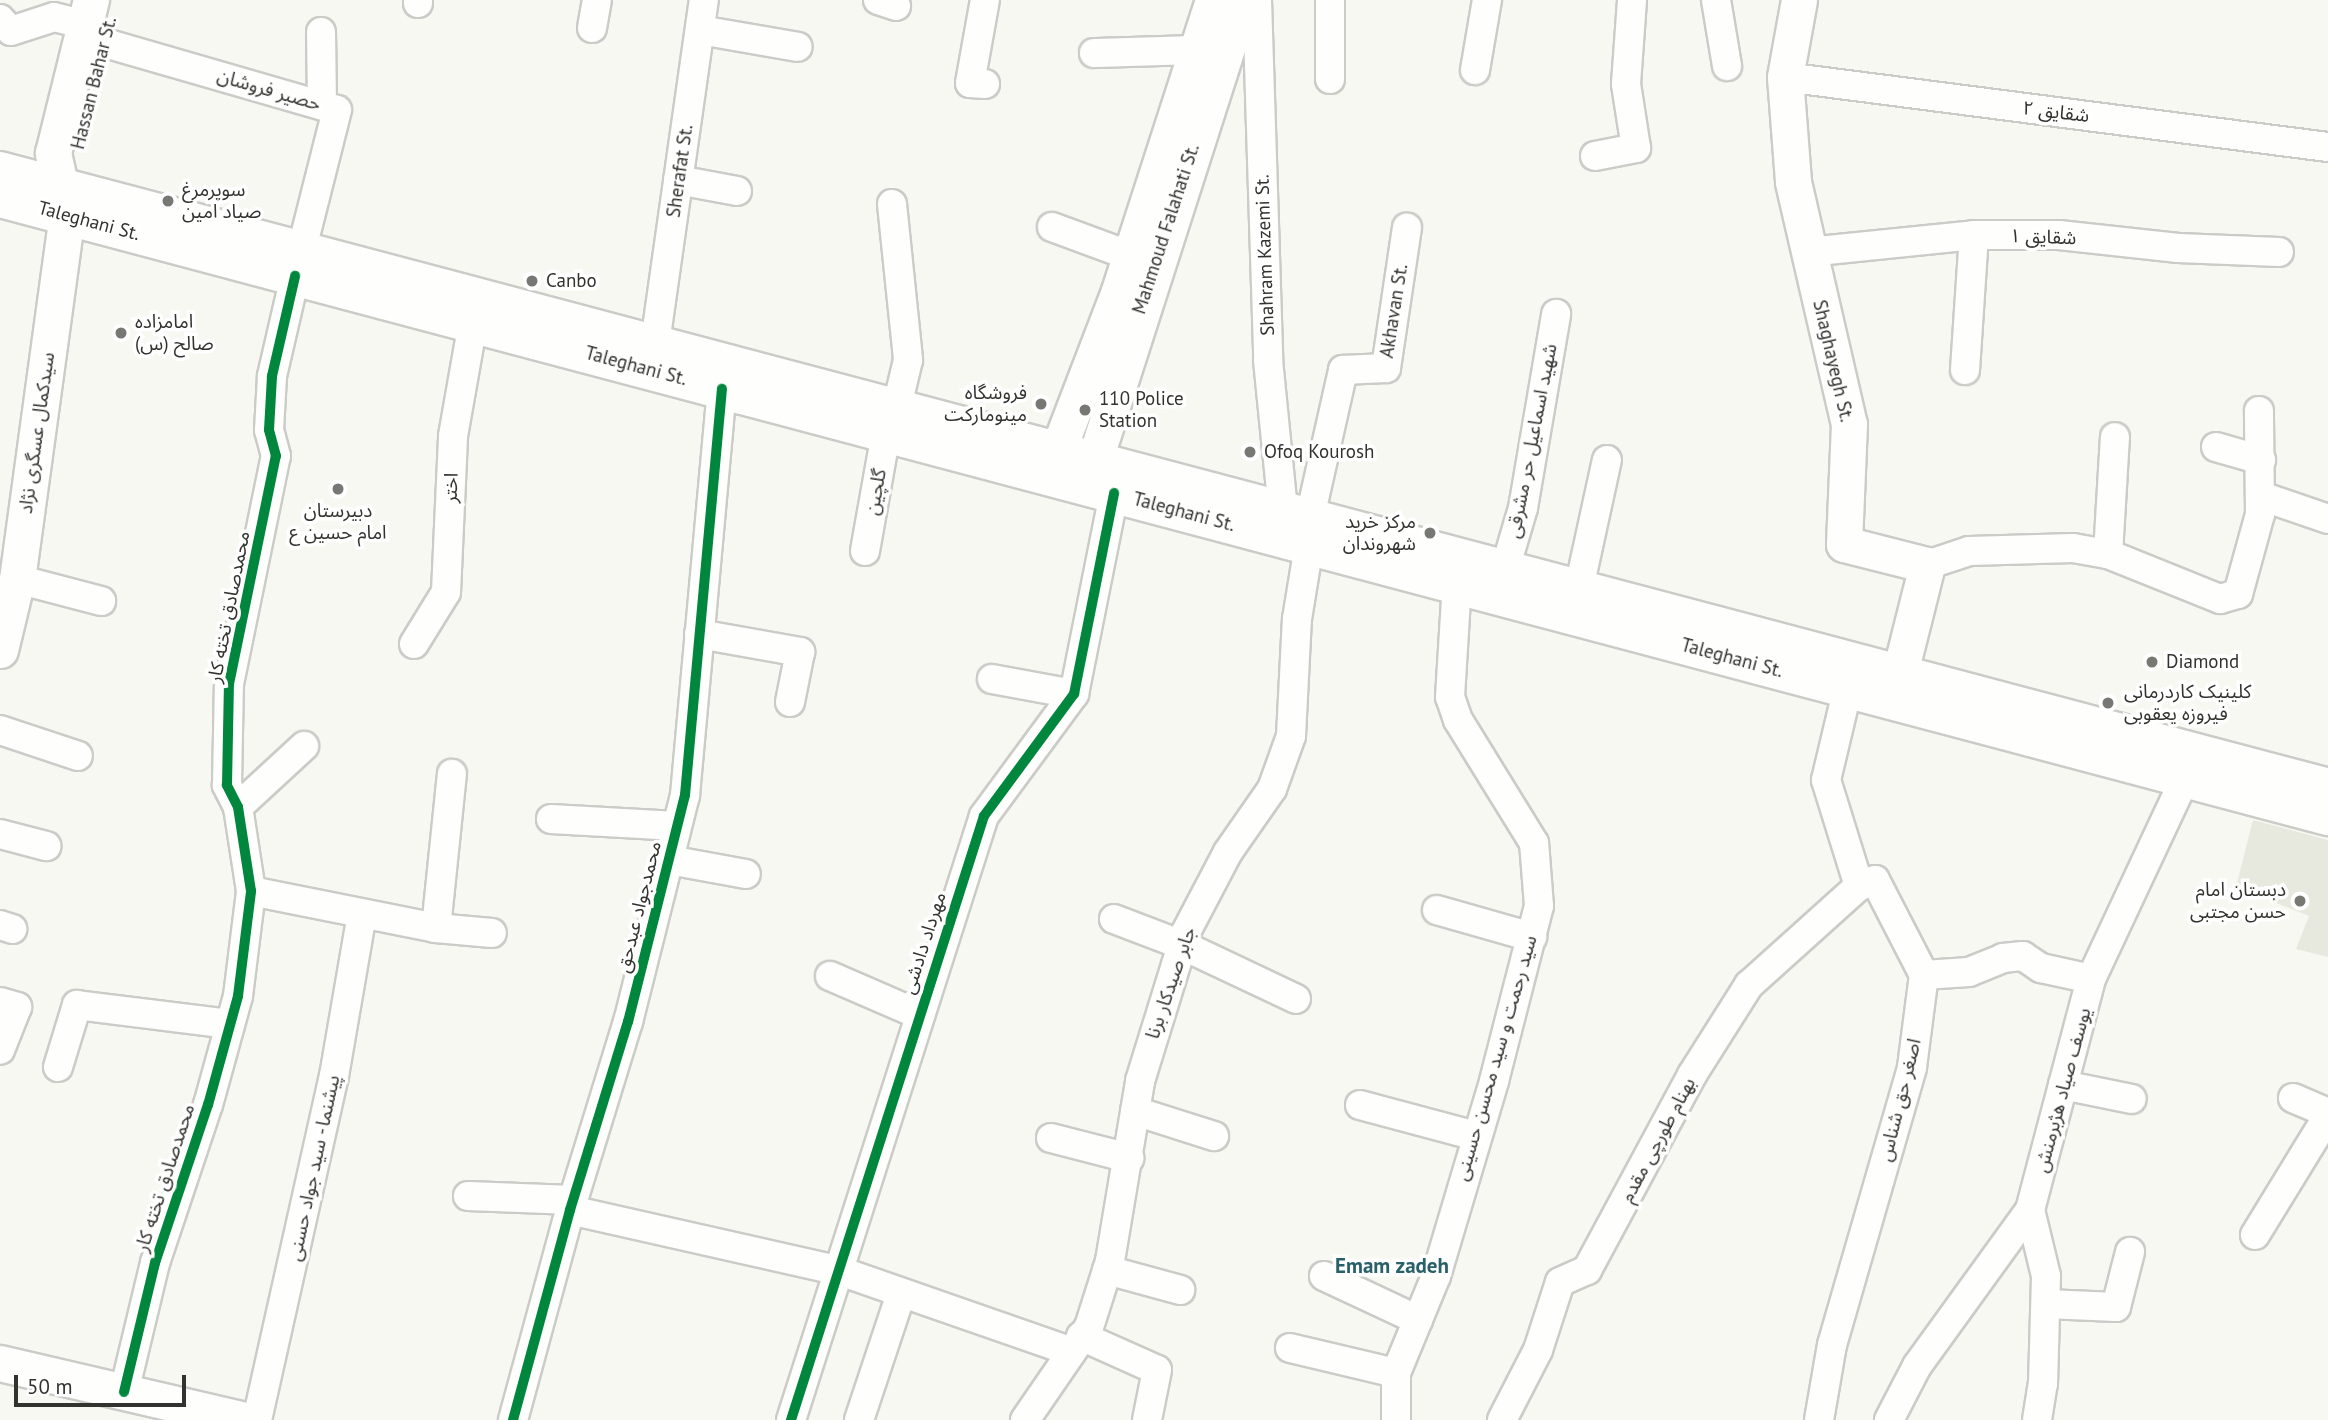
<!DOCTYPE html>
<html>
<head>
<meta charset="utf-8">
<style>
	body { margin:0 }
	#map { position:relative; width:2328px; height:1420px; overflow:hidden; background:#f7f8f2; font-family:"PT Sans","Noto Sans Arabic",sans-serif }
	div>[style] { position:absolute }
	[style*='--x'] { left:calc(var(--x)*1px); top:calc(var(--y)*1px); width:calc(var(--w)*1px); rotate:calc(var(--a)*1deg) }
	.built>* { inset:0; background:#e7e9de }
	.roads { filter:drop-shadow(2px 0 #cbcbc7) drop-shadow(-2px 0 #cbcbc7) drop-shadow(0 2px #cbcbc7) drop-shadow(0 -2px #cbcbc7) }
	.minor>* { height:28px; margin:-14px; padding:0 14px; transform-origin:14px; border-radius:14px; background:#fefefd }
	.tertiary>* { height:35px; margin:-17.5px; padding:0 17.5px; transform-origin:17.5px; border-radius:17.5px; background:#fefefd }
	.primary>* { height:38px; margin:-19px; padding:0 19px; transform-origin:19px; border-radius:19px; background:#fefefd }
	.cycleway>* { height:10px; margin:-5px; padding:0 5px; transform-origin:5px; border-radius:5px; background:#00873e }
	.dots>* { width:19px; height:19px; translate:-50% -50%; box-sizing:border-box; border:4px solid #fff; border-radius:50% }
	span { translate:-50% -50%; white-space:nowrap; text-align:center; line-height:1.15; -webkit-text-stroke:7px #fff; paint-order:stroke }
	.street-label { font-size:19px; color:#32322f }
	.poi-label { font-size:19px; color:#32322f }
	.left { translate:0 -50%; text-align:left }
	.right { translate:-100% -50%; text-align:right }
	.neighbourhood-label { font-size:21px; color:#286167; font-weight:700 }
	.scale { position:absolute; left:14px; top:1375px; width:172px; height:32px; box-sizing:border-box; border:4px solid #32322f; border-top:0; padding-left:9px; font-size:21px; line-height:24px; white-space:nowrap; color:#32322f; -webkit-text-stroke:5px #fff; paint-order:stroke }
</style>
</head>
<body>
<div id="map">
	<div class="built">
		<i style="clip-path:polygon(2253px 820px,2328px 840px,2328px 957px,2296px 949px,2309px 916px,2236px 887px)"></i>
	</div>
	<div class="roads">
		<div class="minor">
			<i style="--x:418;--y:0;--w:3;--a:90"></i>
			<i style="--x:878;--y:0;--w:19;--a:18"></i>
			<i style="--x:1257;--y:0;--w:360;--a:88.2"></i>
			<i style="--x:1268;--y:360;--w:151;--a:84.3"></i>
			<i style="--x:1330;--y:0;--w:79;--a:90"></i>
			<i style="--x:1716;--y:0;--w:67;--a:80.5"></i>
			<i style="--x:0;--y:19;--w:16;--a:47"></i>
			<i style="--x:11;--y:31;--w:45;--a:-18"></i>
			<i style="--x:54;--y:17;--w:32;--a:14"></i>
			<i style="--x:592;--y:28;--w:28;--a:-80"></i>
			<i style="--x:700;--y:30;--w:99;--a:9.8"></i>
			<i style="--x:321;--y:32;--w:73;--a:89.2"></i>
			<i style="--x:105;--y:43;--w:241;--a:16.1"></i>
			<i style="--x:337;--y:110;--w:142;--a:104.2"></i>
			<i style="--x:1094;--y:53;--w:103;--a:-1.7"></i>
			<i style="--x:1475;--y:70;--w:71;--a:-80.3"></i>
			<i style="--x:1785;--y:77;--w:547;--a:7.35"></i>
			<i style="--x:985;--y:84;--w:15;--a:-176"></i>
			<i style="--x:970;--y:83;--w:84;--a:-79.8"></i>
			<i style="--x:1595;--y:156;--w:42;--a:-11"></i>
			<i style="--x:1636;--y:148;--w:65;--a:-98.9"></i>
			<i style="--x:1626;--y:84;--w:84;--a:-85.9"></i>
			<i style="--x:678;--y:180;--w:60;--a:10.6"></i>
			<i style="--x:892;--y:204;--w:157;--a:84.1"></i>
			<i style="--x:908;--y:360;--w:47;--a:103.4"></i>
			<i style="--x:1052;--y:227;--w:84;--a:20.2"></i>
			<i style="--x:1808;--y:252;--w:167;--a:-5.8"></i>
			<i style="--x:1974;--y:235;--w:85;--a:0"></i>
			<i style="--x:2059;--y:235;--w:120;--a:6.2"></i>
			<i style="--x:2178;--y:248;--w:101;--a:2.3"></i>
			<i style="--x:655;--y:343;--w:346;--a:-81.9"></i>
			<i style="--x:1965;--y:370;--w:135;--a:-86.2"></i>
			<i style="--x:2216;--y:447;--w:47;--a:16.1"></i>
			<i style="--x:2261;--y:496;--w:71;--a:18.9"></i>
			<i style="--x:1310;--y:517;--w:151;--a:-77.3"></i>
			<i style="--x:1343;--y:370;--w:43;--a:-2.7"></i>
			<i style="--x:1386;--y:368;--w:142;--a:-81.5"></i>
			<i style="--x:865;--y:551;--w:120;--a:-79.9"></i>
			<i style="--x:2108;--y:554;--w:117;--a:-86.6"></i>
			<i style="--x:1927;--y:565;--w:44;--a:-18.4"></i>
			<i style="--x:1969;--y:551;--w:104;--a:-1.7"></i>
			<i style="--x:2073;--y:548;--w:36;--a:10"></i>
			<i style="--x:2108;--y:554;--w:121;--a:21.9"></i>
			<i style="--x:2220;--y:599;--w:19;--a:-16"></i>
			<i style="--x:2238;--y:594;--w:83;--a:-74.6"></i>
			<i style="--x:2260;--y:514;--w:103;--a:-90.6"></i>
			<i style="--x:1505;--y:569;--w:64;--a:-73.6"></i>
			<i style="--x:1523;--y:508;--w:197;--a:-80.3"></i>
			<i style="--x:17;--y:579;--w:87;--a:14.7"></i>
			<i style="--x:1579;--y:588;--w:131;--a:-77.7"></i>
			<i style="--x:699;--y:634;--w:103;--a:10.1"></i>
			<i style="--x:800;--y:652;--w:51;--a:101.3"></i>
			<i style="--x:414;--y:644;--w:61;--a:-58.4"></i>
			<i style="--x:446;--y:592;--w:156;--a:-87.4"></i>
			<i style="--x:453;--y:436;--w:115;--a:-80"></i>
			<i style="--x:992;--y:679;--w:83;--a:10.4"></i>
			<i style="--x:0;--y:730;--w:82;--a:18.4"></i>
			<i style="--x:238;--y:807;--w:90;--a:-42.7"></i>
			<i style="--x:551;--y:819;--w:126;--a:3.2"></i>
			<i style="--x:0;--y:834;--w:48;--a:14.6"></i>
			<i style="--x:669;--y:860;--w:78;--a:10.3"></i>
			<i style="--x:251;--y:891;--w:189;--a:11.3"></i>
			<i style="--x:436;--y:928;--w:56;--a:5.1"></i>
			<i style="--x:1437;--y:910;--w:99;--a:15.9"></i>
			<i style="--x:1114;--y:919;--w:73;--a:20.9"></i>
			<i style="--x:1182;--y:945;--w:126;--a:25.3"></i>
			<i style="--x:0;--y:925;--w:13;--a:18"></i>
			<i style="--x:436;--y:928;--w:155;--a:-84.1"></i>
			<i style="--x:1924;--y:975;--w:45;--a:-3.8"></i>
			<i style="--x:1969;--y:972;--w:37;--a:-22"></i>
			<i style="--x:2003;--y:958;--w:20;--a:-6"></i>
			<i style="--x:2023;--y:956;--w:22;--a:34"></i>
			<i style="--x:2041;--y:968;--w:51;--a:12.4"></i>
			<i style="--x:830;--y:976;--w:98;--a:23.4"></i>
			<i style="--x:0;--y:1002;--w:18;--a:16"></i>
			<i style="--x:17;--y:1007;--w:46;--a:111.6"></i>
			<i style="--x:58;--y:1067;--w:65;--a:-73"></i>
			<i style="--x:77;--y:1005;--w:154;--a:7.1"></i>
			<i style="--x:2063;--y:1085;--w:70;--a:11.5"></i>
			<i style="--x:2293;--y:1098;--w:38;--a:23"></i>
			<i style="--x:1360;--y:1105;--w:120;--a:15"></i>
			<i style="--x:1135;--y:1111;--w:83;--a:17.6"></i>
			<i style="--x:1051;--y:1138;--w:81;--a:14.4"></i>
			<i style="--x:468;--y:1196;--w:105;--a:2.2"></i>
			<i style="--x:570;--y:1210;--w:274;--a:12.7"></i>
			<i style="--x:837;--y:1270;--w:246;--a:19.2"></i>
			<i style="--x:2255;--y:1235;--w:140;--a:-58.5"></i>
			<i style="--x:1107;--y:1270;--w:76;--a:15.3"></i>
			<i style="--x:1324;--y:1276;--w:104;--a:25.1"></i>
			<i style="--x:2046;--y:1304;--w:70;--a:2.5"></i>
			<i style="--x:2116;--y:1307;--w:57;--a:-75.7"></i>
			<i style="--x:1081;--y:1336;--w:83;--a:24.1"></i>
			<i style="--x:1157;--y:1370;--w:51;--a:101.3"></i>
			<i style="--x:1290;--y:1348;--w:109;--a:13.3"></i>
			<i style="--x:124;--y:1392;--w:133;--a:-76.5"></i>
			<i style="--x:155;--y:1263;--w:167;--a:-71.5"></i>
			<i style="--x:208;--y:1105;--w:113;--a:-74.6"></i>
			<i style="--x:238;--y:996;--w:106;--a:-82.9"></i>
			<i style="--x:251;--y:891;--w:85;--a:-98.8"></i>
			<i style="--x:238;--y:807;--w:25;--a:-117"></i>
			<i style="--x:227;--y:785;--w:101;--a:-88.9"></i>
			<i style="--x:229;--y:684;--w:233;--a:-78.4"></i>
			<i style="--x:276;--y:456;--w:27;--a:-105"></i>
			<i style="--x:269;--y:430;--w:54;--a:-86.8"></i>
			<i style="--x:272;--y:376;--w:103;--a:-77"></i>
			<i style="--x:257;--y:1420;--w:353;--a:-77.4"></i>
			<i style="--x:334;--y:1076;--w:164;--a:-80.2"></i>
			<i style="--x:513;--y:1420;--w:218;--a:-74.8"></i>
			<i style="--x:570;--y:1210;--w:197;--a:-72.9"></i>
			<i style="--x:628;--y:1022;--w:234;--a:-75.9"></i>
			<i style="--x:685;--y:795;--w:408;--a:-84.8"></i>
			<i style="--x:791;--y:1420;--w:634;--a:-72.28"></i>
			<i style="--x:984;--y:816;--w:152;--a:-53.6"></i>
			<i style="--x:1074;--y:694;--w:205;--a:-78.7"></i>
			<i style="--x:859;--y:1420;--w:133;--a:-71.6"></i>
			<i style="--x:1025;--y:1420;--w:113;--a:-55.5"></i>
			<i style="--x:1089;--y:1327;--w:69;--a:-72.3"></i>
			<i style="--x:1110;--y:1261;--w:182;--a:-80.5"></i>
			<i style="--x:1140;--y:1081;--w:156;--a:-72.8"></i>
			<i style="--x:1186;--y:932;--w:90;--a:-62.3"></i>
			<i style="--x:1228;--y:852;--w:77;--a:-55.1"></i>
			<i style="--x:1272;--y:789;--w:56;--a:-70.3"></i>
			<i style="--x:1291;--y:736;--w:117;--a:-87.1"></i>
			<i style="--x:1297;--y:619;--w:74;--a:-80.7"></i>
			<i style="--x:1396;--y:1420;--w:47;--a:-90"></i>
			<i style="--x:1396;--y:1373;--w:105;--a:-67.6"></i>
			<i style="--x:1436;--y:1276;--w:203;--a:-73.4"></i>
			<i style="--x:1494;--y:1081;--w:181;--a:-75.6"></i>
			<i style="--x:1539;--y:906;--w:63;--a:-94.5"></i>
			<i style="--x:1534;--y:843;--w:145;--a:-121.7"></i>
			<i style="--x:1458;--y:720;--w:24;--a:-109"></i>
			<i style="--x:1450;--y:697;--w:113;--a:-86.5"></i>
			<i style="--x:1502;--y:1420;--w:79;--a:-62.8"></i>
			<i style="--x:1538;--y:1350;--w:71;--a:-72.1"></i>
			<i style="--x:1560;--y:1282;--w:30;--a:-24"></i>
			<i style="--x:1587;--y:1270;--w:221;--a:-61.7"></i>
			<i style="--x:1692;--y:1075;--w:107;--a:-57.7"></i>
			<i style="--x:1749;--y:985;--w:148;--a:-42"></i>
			<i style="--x:1819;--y:1420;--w:76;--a:-80.2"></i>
			<i style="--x:1832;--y:1345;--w:289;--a:-73.9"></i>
			<i style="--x:1912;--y:1067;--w:93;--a:-82.6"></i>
			<i style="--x:1924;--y:975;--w:107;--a:-117.3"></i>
			<i style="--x:1875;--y:880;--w:17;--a:159"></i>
			<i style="--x:1859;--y:886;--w:111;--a:-107.3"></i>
			<i style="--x:1826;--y:780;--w:95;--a:-76.6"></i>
			<i style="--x:1889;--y:1420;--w:61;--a:-62.6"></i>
			<i style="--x:1917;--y:1366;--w:193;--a:-54.1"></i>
			<i style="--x:2037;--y:1420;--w:36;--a:-81"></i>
			<i style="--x:2043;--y:1384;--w:108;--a:-88.4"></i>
			<i style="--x:2046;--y:1276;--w:68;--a:-103.6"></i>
			<i style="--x:2030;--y:1210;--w:239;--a:-75.2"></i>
			<i style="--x:2091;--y:979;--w:222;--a:-64.9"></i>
		</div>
		<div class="tertiary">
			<i style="--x:1799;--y:0;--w:78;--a:100.3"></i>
			<i style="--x:1785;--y:77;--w:105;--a:85.6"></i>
			<i style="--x:1793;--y:182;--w:248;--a:77"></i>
			<i style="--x:1849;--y:424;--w:120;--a:92.4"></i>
			<i style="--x:1844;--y:544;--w:86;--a:14.2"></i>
			<i style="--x:1927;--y:565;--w:139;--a:104.1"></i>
			<i style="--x:1058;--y:450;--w:170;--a:-69"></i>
			<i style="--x:1119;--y:291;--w:306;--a:-72.1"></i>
			<i style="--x:1095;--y:459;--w:482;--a:-72.2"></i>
			<i style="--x:0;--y:650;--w:73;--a:-76.5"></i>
			<i style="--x:17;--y:579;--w:367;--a:-82.2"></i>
			<i style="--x:67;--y:215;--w:64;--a:-102.7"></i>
			<i style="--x:53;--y:153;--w:158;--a:-76.1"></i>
			<i style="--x:0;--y:1363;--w:252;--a:13.1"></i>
		</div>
		<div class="primary">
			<i style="--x:0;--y:171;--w:2408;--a:14.84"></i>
			<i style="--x:0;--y:198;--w:2409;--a:14.87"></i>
		</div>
	</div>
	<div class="cycleway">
		<i style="--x:124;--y:1392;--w:133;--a:-76.5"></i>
		<i style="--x:155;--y:1263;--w:167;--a:-71.5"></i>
		<i style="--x:208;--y:1105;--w:113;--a:-74.6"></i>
		<i style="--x:238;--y:996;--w:106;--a:-82.9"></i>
		<i style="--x:251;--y:891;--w:85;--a:-98.8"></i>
		<i style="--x:238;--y:807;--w:25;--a:-117"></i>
		<i style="--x:227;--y:785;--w:101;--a:-88.9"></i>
		<i style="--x:229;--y:684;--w:233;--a:-78.4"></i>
		<i style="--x:276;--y:456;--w:27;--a:-105"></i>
		<i style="--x:269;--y:430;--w:54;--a:-86.8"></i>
		<i style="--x:272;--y:376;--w:103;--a:-77"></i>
		<i style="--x:513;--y:1420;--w:218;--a:-74.8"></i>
		<i style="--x:570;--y:1210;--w:197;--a:-72.9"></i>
		<i style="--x:628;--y:1022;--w:234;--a:-75.9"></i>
		<i style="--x:685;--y:795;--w:408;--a:-84.8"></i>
		<i style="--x:791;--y:1420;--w:634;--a:-72.28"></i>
		<i style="--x:984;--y:816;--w:152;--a:-53.6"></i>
		<i style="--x:1074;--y:694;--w:205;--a:-78.7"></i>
	</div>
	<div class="dots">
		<i style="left:168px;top:201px;background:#777773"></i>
		<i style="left:532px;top:281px;background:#777773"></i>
		<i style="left:121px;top:333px;background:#777773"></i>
		<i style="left:1041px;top:404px;background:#777773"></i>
		<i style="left:1085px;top:410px;background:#777773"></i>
		<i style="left:1250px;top:452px;background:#777773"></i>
		<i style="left:338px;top:489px;background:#777773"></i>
		<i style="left:1430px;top:533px;background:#777773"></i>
		<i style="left:2152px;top:662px;background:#777773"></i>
		<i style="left:2108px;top:703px;background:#777773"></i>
		<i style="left:2300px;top:901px;background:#777773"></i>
	</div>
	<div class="street-label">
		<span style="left:94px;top:83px;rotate:-76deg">Hassan Bahar St.</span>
		<span style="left:269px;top:90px;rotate:16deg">حصیر فروشان</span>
		<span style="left:2056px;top:112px;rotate:7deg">شقایق ۲</span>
		<span style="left:680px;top:171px;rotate:-82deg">Sherafat St.</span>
		<span style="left:89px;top:221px;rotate:15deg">Taleghani St.</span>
		<span style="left:1166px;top:229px;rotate:-72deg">Mahmoud Falahati St.</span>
		<span style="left:2043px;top:237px;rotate:2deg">شقایق ۱</span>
		<span style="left:1265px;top:255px;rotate:-92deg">Shahram Kazemi St.</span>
		<span style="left:1394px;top:311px;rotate:-81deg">Akhavan St.</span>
		<span style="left:1833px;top:361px;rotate:77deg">Shaghayegh St.</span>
		<span style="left:636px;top:366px;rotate:15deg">Taleghani St.</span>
		<span style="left:37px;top:433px;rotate:-82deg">سیدکمال عسگری نژاد</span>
		<span style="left:1532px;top:441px;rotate:-79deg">شهید اسماعیل حر مشرقی</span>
		<span style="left:451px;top:488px;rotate:-88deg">اختر</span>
		<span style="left:876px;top:492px;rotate:-80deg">گلچین</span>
		<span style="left:1184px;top:512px;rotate:15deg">Taleghani St.</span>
		<span style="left:229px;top:607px;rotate:-79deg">محمدصادق تخته کار</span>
		<span style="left:1732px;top:658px;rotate:15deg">Taleghani St.</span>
		<span style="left:639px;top:907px;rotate:-76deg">محمدجواد عبدحق</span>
		<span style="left:924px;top:943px;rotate:-72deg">مهرداد دادشی</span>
		<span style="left:1171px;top:983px;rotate:-71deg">جابر صیدکار برنا</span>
		<span style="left:1496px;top:1058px;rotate:-74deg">سید رحمت و سید محسن حسینی</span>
		<span style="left:2063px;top:1090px;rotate:-75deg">یوسف صیاد هژبرمنش</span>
		<span style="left:1900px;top:1100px;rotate:-76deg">اصغر حق شناس</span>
		<span style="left:1658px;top:1140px;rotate:-62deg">بهنام طورچی مقدم</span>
		<span style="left:314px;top:1168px;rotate:-78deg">پیشنما - سید جواد حسنی</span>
		<span style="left:165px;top:1178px;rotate:-72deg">محمدصادق تخته کار</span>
	</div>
	<div class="poi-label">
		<span class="left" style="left:182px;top:201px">سوپرمرغ<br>صیاد امین</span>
		<span class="left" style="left:546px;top:281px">Canbo</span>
		<span class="left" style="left:135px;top:333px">امامزاده<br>صالح (س)</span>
		<span class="right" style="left:1027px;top:404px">فروشگاه<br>مینومارکت</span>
		<span class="left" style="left:1099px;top:410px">110 Police<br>Station</span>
		<span class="left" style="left:1264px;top:452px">Ofoq Kourosh</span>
		<span style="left:338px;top:522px">دبیرستان<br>امام حسین ع</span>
		<span class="right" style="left:1416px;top:533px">مرکز خرید<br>شهروندان</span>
		<span class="left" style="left:2166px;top:662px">Diamond</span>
		<span class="left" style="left:2124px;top:703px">کلینیک کاردرمانی<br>فیروزه یعقوبی</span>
		<span class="right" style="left:2286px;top:901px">دبستان امام<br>حسن مجتبی</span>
	</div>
	<div class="neighbourhood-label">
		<span style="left:1392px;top:1266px">Emam zadeh</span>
	</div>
	<div class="scale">50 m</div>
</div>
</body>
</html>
